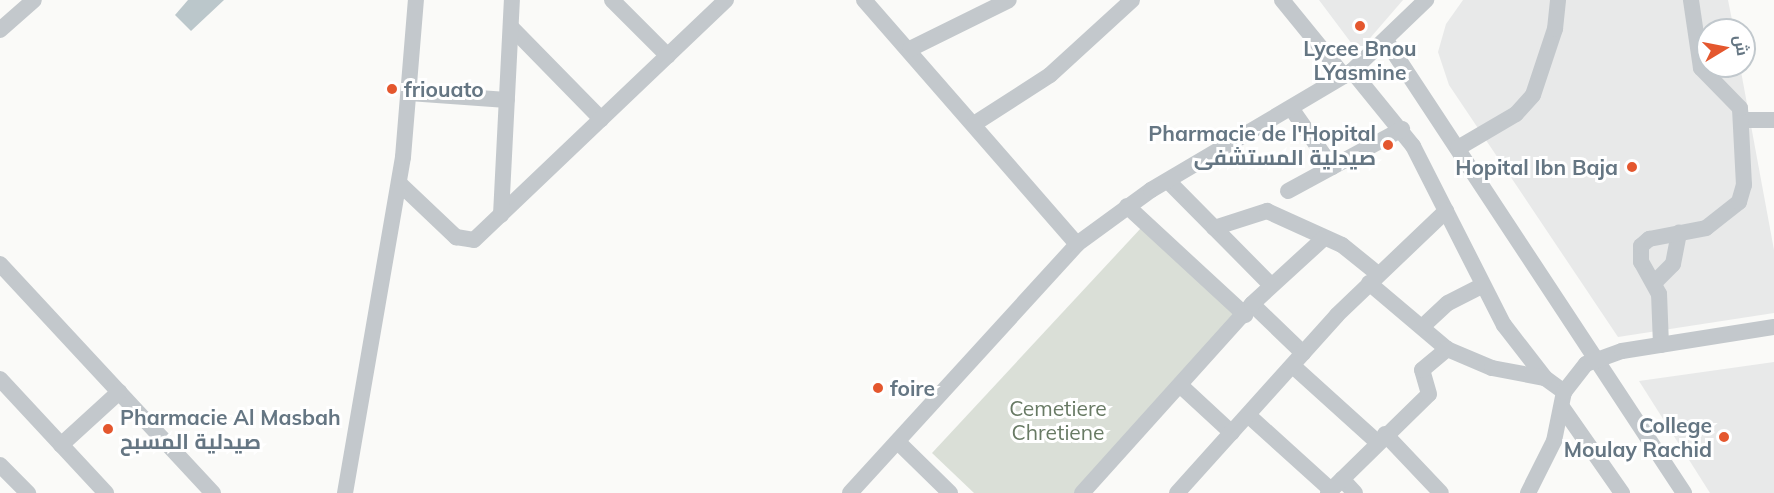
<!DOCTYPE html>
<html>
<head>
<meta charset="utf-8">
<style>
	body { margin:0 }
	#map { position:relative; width:1774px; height:493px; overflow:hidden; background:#fafaf8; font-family:Mulish,Cairo,sans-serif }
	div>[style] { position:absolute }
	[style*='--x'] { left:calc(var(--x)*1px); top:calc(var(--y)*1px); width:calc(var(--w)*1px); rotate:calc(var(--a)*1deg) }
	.built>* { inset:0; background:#e8e9e9 }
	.green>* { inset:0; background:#dadfd7 }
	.water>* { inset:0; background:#bbc7cb }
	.minor>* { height:16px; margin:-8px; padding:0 8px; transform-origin:8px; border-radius:8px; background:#c3c8cc }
	.dots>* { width:16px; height:16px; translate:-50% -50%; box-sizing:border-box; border:3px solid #fff; border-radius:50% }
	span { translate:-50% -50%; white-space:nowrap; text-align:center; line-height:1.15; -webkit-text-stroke:6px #fff; paint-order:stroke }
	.poi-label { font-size:21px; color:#657683; font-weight:700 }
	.left { translate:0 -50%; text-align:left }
	.right { translate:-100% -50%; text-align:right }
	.park-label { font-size:21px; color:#687a64 }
	.north { position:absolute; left:1696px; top:18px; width:60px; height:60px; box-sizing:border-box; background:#fff; border:2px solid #c1c8cd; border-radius:50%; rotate:80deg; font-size:16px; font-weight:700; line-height:24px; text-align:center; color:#657683 }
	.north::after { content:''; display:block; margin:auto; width:21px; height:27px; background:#e4572e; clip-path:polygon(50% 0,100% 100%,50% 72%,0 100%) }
</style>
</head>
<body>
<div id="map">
	<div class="built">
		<i style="clip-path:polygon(1319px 0,1403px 0,1358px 52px)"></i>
		<i style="clip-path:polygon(1463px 0,1728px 0,1734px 30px,1708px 30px,1708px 66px,1740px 66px,1774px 250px,1774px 313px,1618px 337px,1449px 85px,1438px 52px,1446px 24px)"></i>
		<i style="clip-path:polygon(1774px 362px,1774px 493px,1710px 493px,1639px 381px)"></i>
	</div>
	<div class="green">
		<i style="clip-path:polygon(1141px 228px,1244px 321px,1085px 493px,974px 493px,932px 453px)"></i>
	</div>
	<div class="water">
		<i style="clip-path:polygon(188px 0,224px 0,191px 31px,175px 15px)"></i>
	</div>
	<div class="minor">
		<i style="--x:612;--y:0;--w:79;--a:45"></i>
		<i style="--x:864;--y:0;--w:324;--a:48.9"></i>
		<i style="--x:1282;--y:0;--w:98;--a:50.8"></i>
		<i style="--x:511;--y:27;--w:129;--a:45.6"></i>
		<i style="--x:0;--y:30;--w:45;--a:-41.4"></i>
		<i style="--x:1387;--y:42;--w:540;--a:56.63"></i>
		<i style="--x:910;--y:49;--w:110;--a:-26.3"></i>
		<i style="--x:1352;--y:71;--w:97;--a:50.9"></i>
		<i style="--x:1413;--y:146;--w:201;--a:63.1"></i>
		<i style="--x:1504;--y:325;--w:67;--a:52.3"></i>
		<i style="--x:1545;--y:378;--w:24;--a:36"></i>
		<i style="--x:409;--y:93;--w:98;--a:4.1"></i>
		<i style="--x:1291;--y:108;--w:72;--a:55.2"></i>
		<i style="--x:1741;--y:120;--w:33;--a:0"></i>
		<i style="--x:974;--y:124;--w:90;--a:-32.8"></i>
		<i style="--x:1050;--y:75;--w:111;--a:-42.4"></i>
		<i style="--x:1458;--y:148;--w:67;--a:-30.4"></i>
		<i style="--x:1516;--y:114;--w:25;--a:-48"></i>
		<i style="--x:1533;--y:95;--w:70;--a:-71.6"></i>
		<i style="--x:1555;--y:29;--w:29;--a:-84"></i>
		<i style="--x:1168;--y:181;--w:146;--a:45.3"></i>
		<i style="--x:399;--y:183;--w:79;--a:43.5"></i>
		<i style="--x:456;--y:237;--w:18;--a:9"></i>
		<i style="--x:474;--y:240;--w:348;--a:-43.6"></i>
		<i style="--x:1288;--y:191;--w:130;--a:-28.5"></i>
		<i style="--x:1127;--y:206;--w:161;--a:42.7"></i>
		<i style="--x:501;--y:215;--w:215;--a:-87.1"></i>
		<i style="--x:1214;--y:228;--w:56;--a:-17.8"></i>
		<i style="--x:1267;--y:211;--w:82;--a:24.4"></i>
		<i style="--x:1342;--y:245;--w:46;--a:38.9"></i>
		<i style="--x:0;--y:264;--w:313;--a:47.1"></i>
		<i style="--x:1656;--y:281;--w:24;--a:-45"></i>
		<i style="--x:1673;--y:264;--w:32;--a:-79"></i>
		<i style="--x:1369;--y:283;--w:102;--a:40.2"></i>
		<i style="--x:1447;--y:349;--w:49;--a:22.9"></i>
		<i style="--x:1492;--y:368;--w:54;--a:10.7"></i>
		<i style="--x:1252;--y:304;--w:71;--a:43.9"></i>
		<i style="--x:1422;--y:327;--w:35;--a:-43"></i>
		<i style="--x:1448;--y:303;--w:38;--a:-27"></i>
		<i style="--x:1661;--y:345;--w:51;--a:-92.2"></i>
		<i style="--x:1659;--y:294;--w:37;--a:-119"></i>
		<i style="--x:1641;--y:262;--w:16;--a:-90"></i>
		<i style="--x:1641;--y:246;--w:11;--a:-41"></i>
		<i style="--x:1649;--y:239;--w:58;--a:-10.9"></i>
		<i style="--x:1706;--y:228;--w:42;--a:-38.2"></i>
		<i style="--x:1739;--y:202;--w:18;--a:-74"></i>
		<i style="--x:1744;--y:185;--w:77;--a:-93"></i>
		<i style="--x:1740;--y:108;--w:56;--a:-134.3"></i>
		<i style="--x:1701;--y:68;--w:69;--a:-98.4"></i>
		<i style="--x:1293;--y:366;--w:113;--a:42.1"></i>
		<i style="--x:0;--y:379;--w:156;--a:47.1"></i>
		<i style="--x:1181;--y:386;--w:69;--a:42.7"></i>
		<i style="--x:1562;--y:407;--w:105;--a:55.1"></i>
		<i style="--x:1248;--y:415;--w:112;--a:42.1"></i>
		<i style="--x:1385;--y:434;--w:81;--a:46.5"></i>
		<i style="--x:900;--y:444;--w:70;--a:44.4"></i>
		<i style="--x:61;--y:445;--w:79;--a:-42.4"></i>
		<i style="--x:0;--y:465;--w:40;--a:45"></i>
		<i style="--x:1342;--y:479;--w:19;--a:47"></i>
		<i style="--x:345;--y:493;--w:341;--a:-80.2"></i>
		<i style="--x:403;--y:157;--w:158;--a:-85.3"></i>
		<i style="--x:850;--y:493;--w:337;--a:-47.6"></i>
		<i style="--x:1077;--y:244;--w:92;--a:-36.1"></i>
		<i style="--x:1151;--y:190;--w:234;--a:-30.6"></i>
		<i style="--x:1352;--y:71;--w:103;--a:-43.8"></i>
		<i style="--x:1082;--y:493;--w:254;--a:-48"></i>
		<i style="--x:1252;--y:304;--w:98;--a:-42.5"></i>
		<i style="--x:1177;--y:493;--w:239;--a:-48"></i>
		<i style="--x:1337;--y:315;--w:151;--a:-43.7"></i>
		<i style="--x:1328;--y:493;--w:141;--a:-44.4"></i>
		<i style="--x:1429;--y:394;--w:25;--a:-106"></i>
		<i style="--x:1422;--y:370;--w:33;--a:-40"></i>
		<i style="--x:1528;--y:493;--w:58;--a:-63.4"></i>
		<i style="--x:1554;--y:441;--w:50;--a:-78.5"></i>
		<i style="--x:1564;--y:392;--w:36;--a:-52"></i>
		<i style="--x:1586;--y:364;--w:38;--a:-20"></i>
		<i style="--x:1622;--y:351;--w:154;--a:-9"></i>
	</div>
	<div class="dots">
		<i style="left:1360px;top:26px;background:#e4572e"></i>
		<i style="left:392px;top:89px;background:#e4572e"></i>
		<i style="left:1388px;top:145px;background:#e4572e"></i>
		<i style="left:1632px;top:167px;background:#e4572e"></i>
		<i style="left:878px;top:388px;background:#e4572e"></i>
		<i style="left:108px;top:429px;background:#e4572e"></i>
		<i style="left:1724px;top:437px;background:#e4572e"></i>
	</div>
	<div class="poi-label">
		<span style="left:1360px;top:60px">Lycee Bnou<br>LYasmine</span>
		<span class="left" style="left:404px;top:89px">friouato</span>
		<span class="right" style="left:1376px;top:145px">Pharmacie de l'Hopital<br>صيدلية المستشفى</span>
		<span class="right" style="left:1618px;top:167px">Hopital Ibn Baja</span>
		<span class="left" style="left:890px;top:388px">foire</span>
		<span class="left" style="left:120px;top:429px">Pharmacie Al Masbah<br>صيدلية المسبح</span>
		<span class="right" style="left:1712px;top:437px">College<br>Moulay Rachid</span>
	</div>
	<div class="park-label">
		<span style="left:1058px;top:420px">Cemetiere<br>Chretiene</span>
	</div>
	<div class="north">ش</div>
</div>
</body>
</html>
